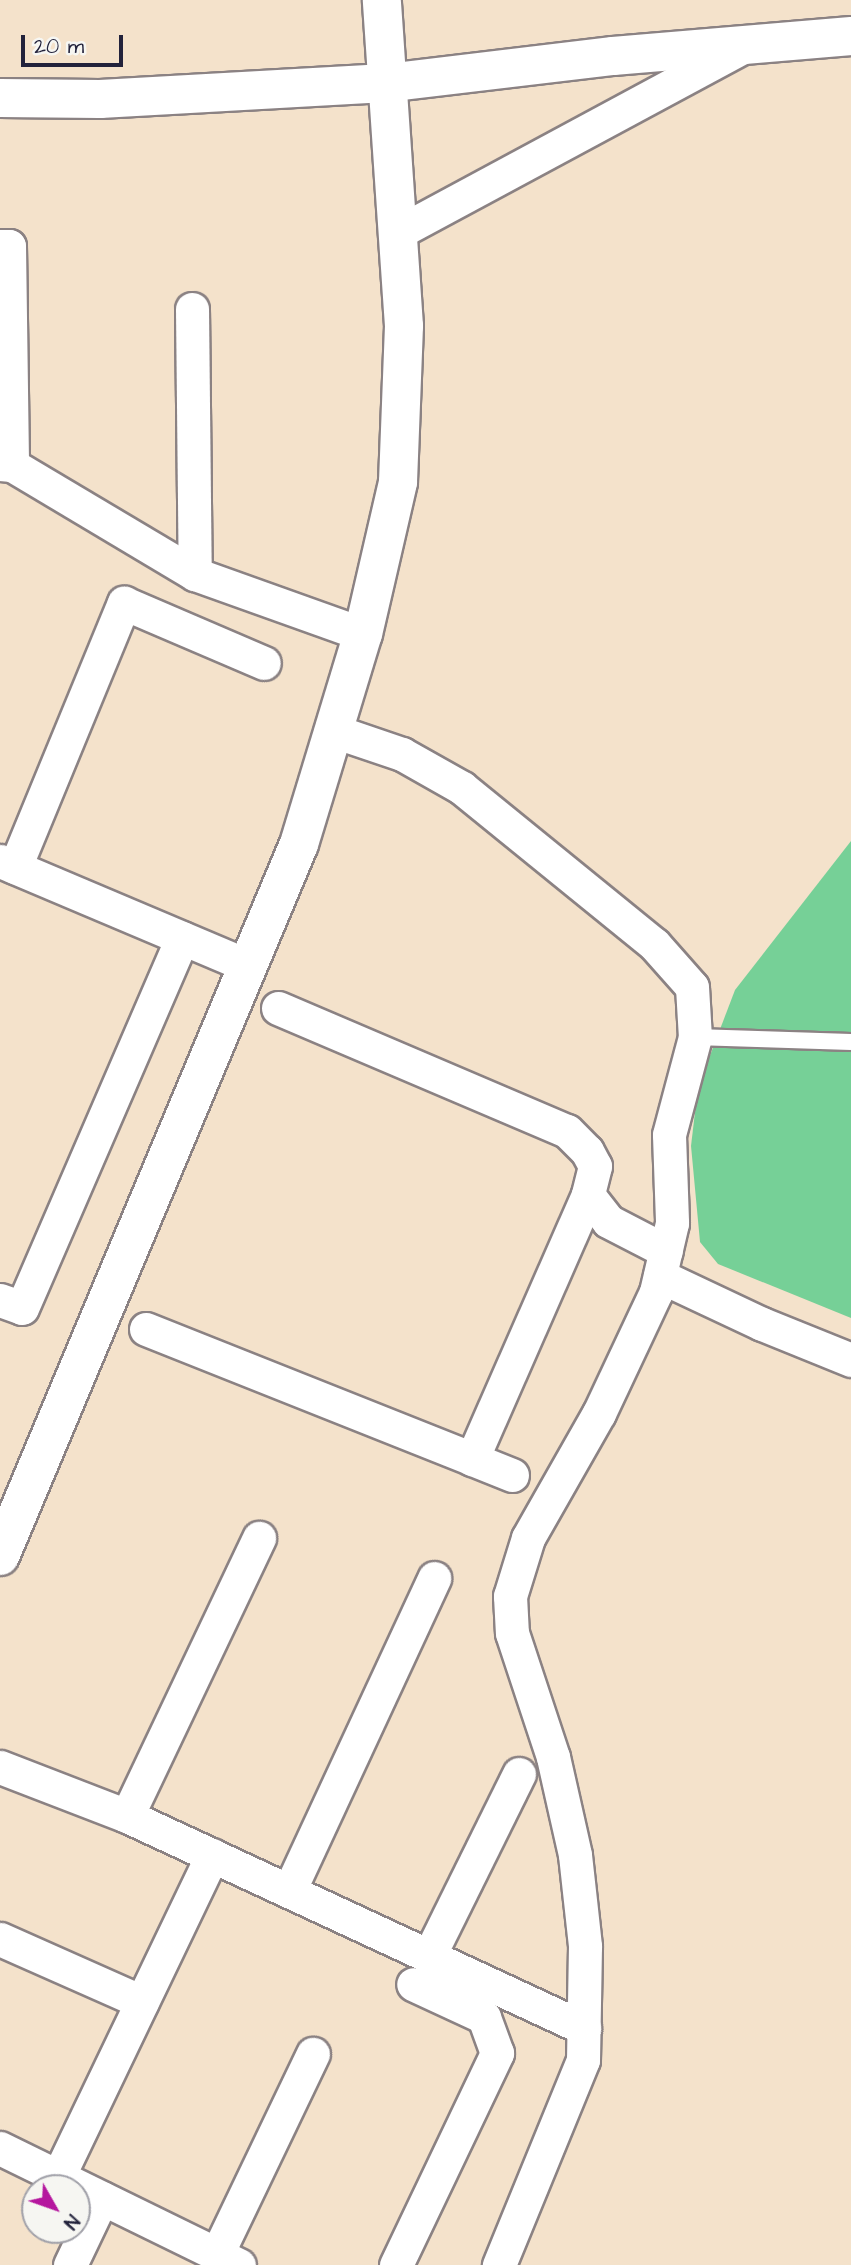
<!DOCTYPE html>
<html>
<head>
<meta charset="utf-8">
<style>
	body { margin:0 }
	#map { position:relative; width:851px; height:2265px; overflow:hidden; background:#f4e2cb; font-family:"Architects Daughter",sans-serif }
	div>[style] { position:absolute }
	[style*='--x'] { left:calc(var(--x)*1px); top:calc(var(--y)*1px); width:calc(var(--w)*1px); rotate:calc(var(--a)*1deg) }
	.green>* { inset:0; background:#76d097 }
	.roads { filter:drop-shadow(2px 0 #8b8283) drop-shadow(-2px 0 #8b8283) drop-shadow(0 2px #8b8283) drop-shadow(0 -2px #8b8283) }
	.lane>* { height:16px; margin:-8px; padding:0 8px; transform-origin:8px; border-radius:8px; background:#fff }
	.street>* { height:33px; margin:-16.5px; padding:0 16.5px; transform-origin:16.5px; border-radius:16.5px; background:#fff }
	.secondary>* { height:38px; margin:-19px; padding:0 19px; transform-origin:19px; border-radius:19px; background:#fff }
	span { translate:-50% -50%; white-space:nowrap; text-align:center; line-height:1.15; -webkit-text-stroke:5px #f6f6f2; paint-order:stroke }
	.north { position:absolute; left:21px; top:2174px; width:70px; height:70px; box-sizing:border-box; background:#f6f6f2; border:2px solid #a1a1a9; border-radius:50%; rotate:130deg; font-size:19px; font-weight:700; line-height:28px; text-align:center; color:#22223b }
	.north::after { content:''; display:block; margin:auto; width:24px; height:32px; background:#b5179e; clip-path:polygon(50% 0,100% 100%,50% 72%,0 100%) }
	.scale { position:absolute; left:21px; top:35px; width:102px; height:32px; box-sizing:border-box; border:4px solid #22223b; border-top:0; padding-left:9px; font-size:21px; line-height:24px; white-space:nowrap; color:#22223b; -webkit-text-stroke:5px #f6f6f2; paint-order:stroke }
</style>
</head>
<body>
<div id="map">
	<div class="green">
		<i style="clip-path:polygon(851px 841px,851px 1318px,718px 1264px,700px 1242px,691px 1146px,698px 1087px,735px 990px)"></i>
	</div>
	<div class="roads">
		<div class="lane">
			<i style="--x:695;--y:1037;--w:156;--a:1.8"></i>
		</div>
		<div class="street">
			<i style="--x:397;--y:233;--w:394;--a:-28.3"></i>
			<i style="--x:0;--y:246;--w:9;--a:0"></i>
			<i style="--x:9;--y:246;--w:219;--a:89.2"></i>
			<i style="--x:192;--y:309;--w:265;--a:89.4"></i>
			<i style="--x:0;--y:464;--w:12;--a:5"></i>
			<i style="--x:12;--y:465;--w:213;--a:30.8"></i>
			<i style="--x:195;--y:574;--w:178;--a:19.7"></i>
			<i style="--x:334;--y:731;--w:72;--a:18.7"></i>
			<i style="--x:402;--y:754;--w:69;--a:29.5"></i>
			<i style="--x:462;--y:788;--w:247;--a:39.1"></i>
			<i style="--x:654;--y:944;--w:57;--a:48.5"></i>
			<i style="--x:692;--y:987;--w:50;--a:86.6"></i>
			<i style="--x:695;--y:1037;--w:101;--a:104.9"></i>
			<i style="--x:669;--y:1135;--w:88;--a:88"></i>
			<i style="--x:672;--y:1223;--w:71;--a:103.1"></i>
			<i style="--x:656;--y:1292;--w:134;--a:115.2"></i>
			<i style="--x:599;--y:1413;--w:144;--a:119.6"></i>
			<i style="--x:528;--y:1538;--w:61;--a:107.2"></i>
			<i style="--x:510;--y:1596;--w:37;--a:87"></i>
			<i style="--x:512;--y:1633;--w:131;--a:71.7"></i>
			<i style="--x:553;--y:1757;--w:100;--a:77.3"></i>
			<i style="--x:575;--y:1855;--w:92;--a:83.7"></i>
			<i style="--x:585;--y:1946;--w:114;--a:91"></i>
			<i style="--x:583;--y:2060;--w:222;--a:112.3"></i>
			<i style="--x:0;--y:861;--w:269;--a:22.9"></i>
			<i style="--x:15;--y:867;--w:286;--a:-67.6"></i>
			<i style="--x:124;--y:603;--w:152;--a:23.2"></i>
			<i style="--x:278;--y:1008;--w:314;--a:23.1"></i>
			<i style="--x:567;--y:1131;--w:28;--a:45"></i>
			<i style="--x:587;--y:1151;--w:17;--a:62"></i>
			<i style="--x:595;--y:1166;--w:30;--a:104"></i>
			<i style="--x:588;--y:1195;--w:33;--a:52"></i>
			<i style="--x:608;--y:1221;--w:65;--a:27.3"></i>
			<i style="--x:660;--y:1276;--w:113;--a:25.2"></i>
			<i style="--x:762;--y:1324;--w:96;--a:22"></i>
			<i style="--x:0;--y:1300;--w:23;--a:20"></i>
			<i style="--x:22;--y:1308;--w:403;--a:-66.6"></i>
			<i style="--x:146;--y:1329;--w:351;--a:21.7"></i>
			<i style="--x:512;--y:1475;--w:43;--a:-158.2"></i>
			<i style="--x:472;--y:1459;--w:288;--a:-66.3"></i>
			<i style="--x:0;--y:1767;--w:136;--a:21.1"></i>
			<i style="--x:127;--y:1816;--w:504;--a:24.89"></i>
			<i style="--x:127;--y:1816;--w:308;--a:-64.6"></i>
			<i style="--x:289;--y:1891;--w:345;--a:-65.1"></i>
			<i style="--x:0;--y:1939;--w:155;--a:23.9"></i>
			<i style="--x:429;--y:1956;--w:203;--a:-63.7"></i>
			<i style="--x:0;--y:2148;--w:266;--a:26.1"></i>
			<i style="--x:58;--y:2177;--w:357;--a:-64.4"></i>
			<i style="--x:217;--y:2254;--w:222;--a:-64.4"></i>
			<i style="--x:70;--y:2265;--w:74;--a:-64.5"></i>
			<i style="--x:396;--y:2265;--w:235;--a:-64.5"></i>
			<i style="--x:497;--y:2053;--w:38;--a:-110"></i>
			<i style="--x:484;--y:2017;--w:78;--a:-155.1"></i>
		</div>
		<div class="secondary">
			<i style="--x:0;--y:98;--w:100;--a:0.6"></i>
			<i style="--x:100;--y:99;--w:286;--a:-3.2"></i>
			<i style="--x:386;--y:83;--w:229;--a:-6.8"></i>
			<i style="--x:613;--y:56;--w:239;--a:-4.8"></i>
			<i style="--x:0;--y:1556;--w:772;--a:-67.22"></i>
			<i style="--x:299;--y:844;--w:220;--a:-73.1"></i>
			<i style="--x:363;--y:634;--w:156;--a:-77"></i>
			<i style="--x:398;--y:482;--w:156;--a:-87.8"></i>
			<i style="--x:404;--y:326;--w:327;--a:-93.9"></i>
		</div>
	</div>
	<div class="north">N</div>
	<div class="scale">20 m</div>
</div>
</body>
</html>
